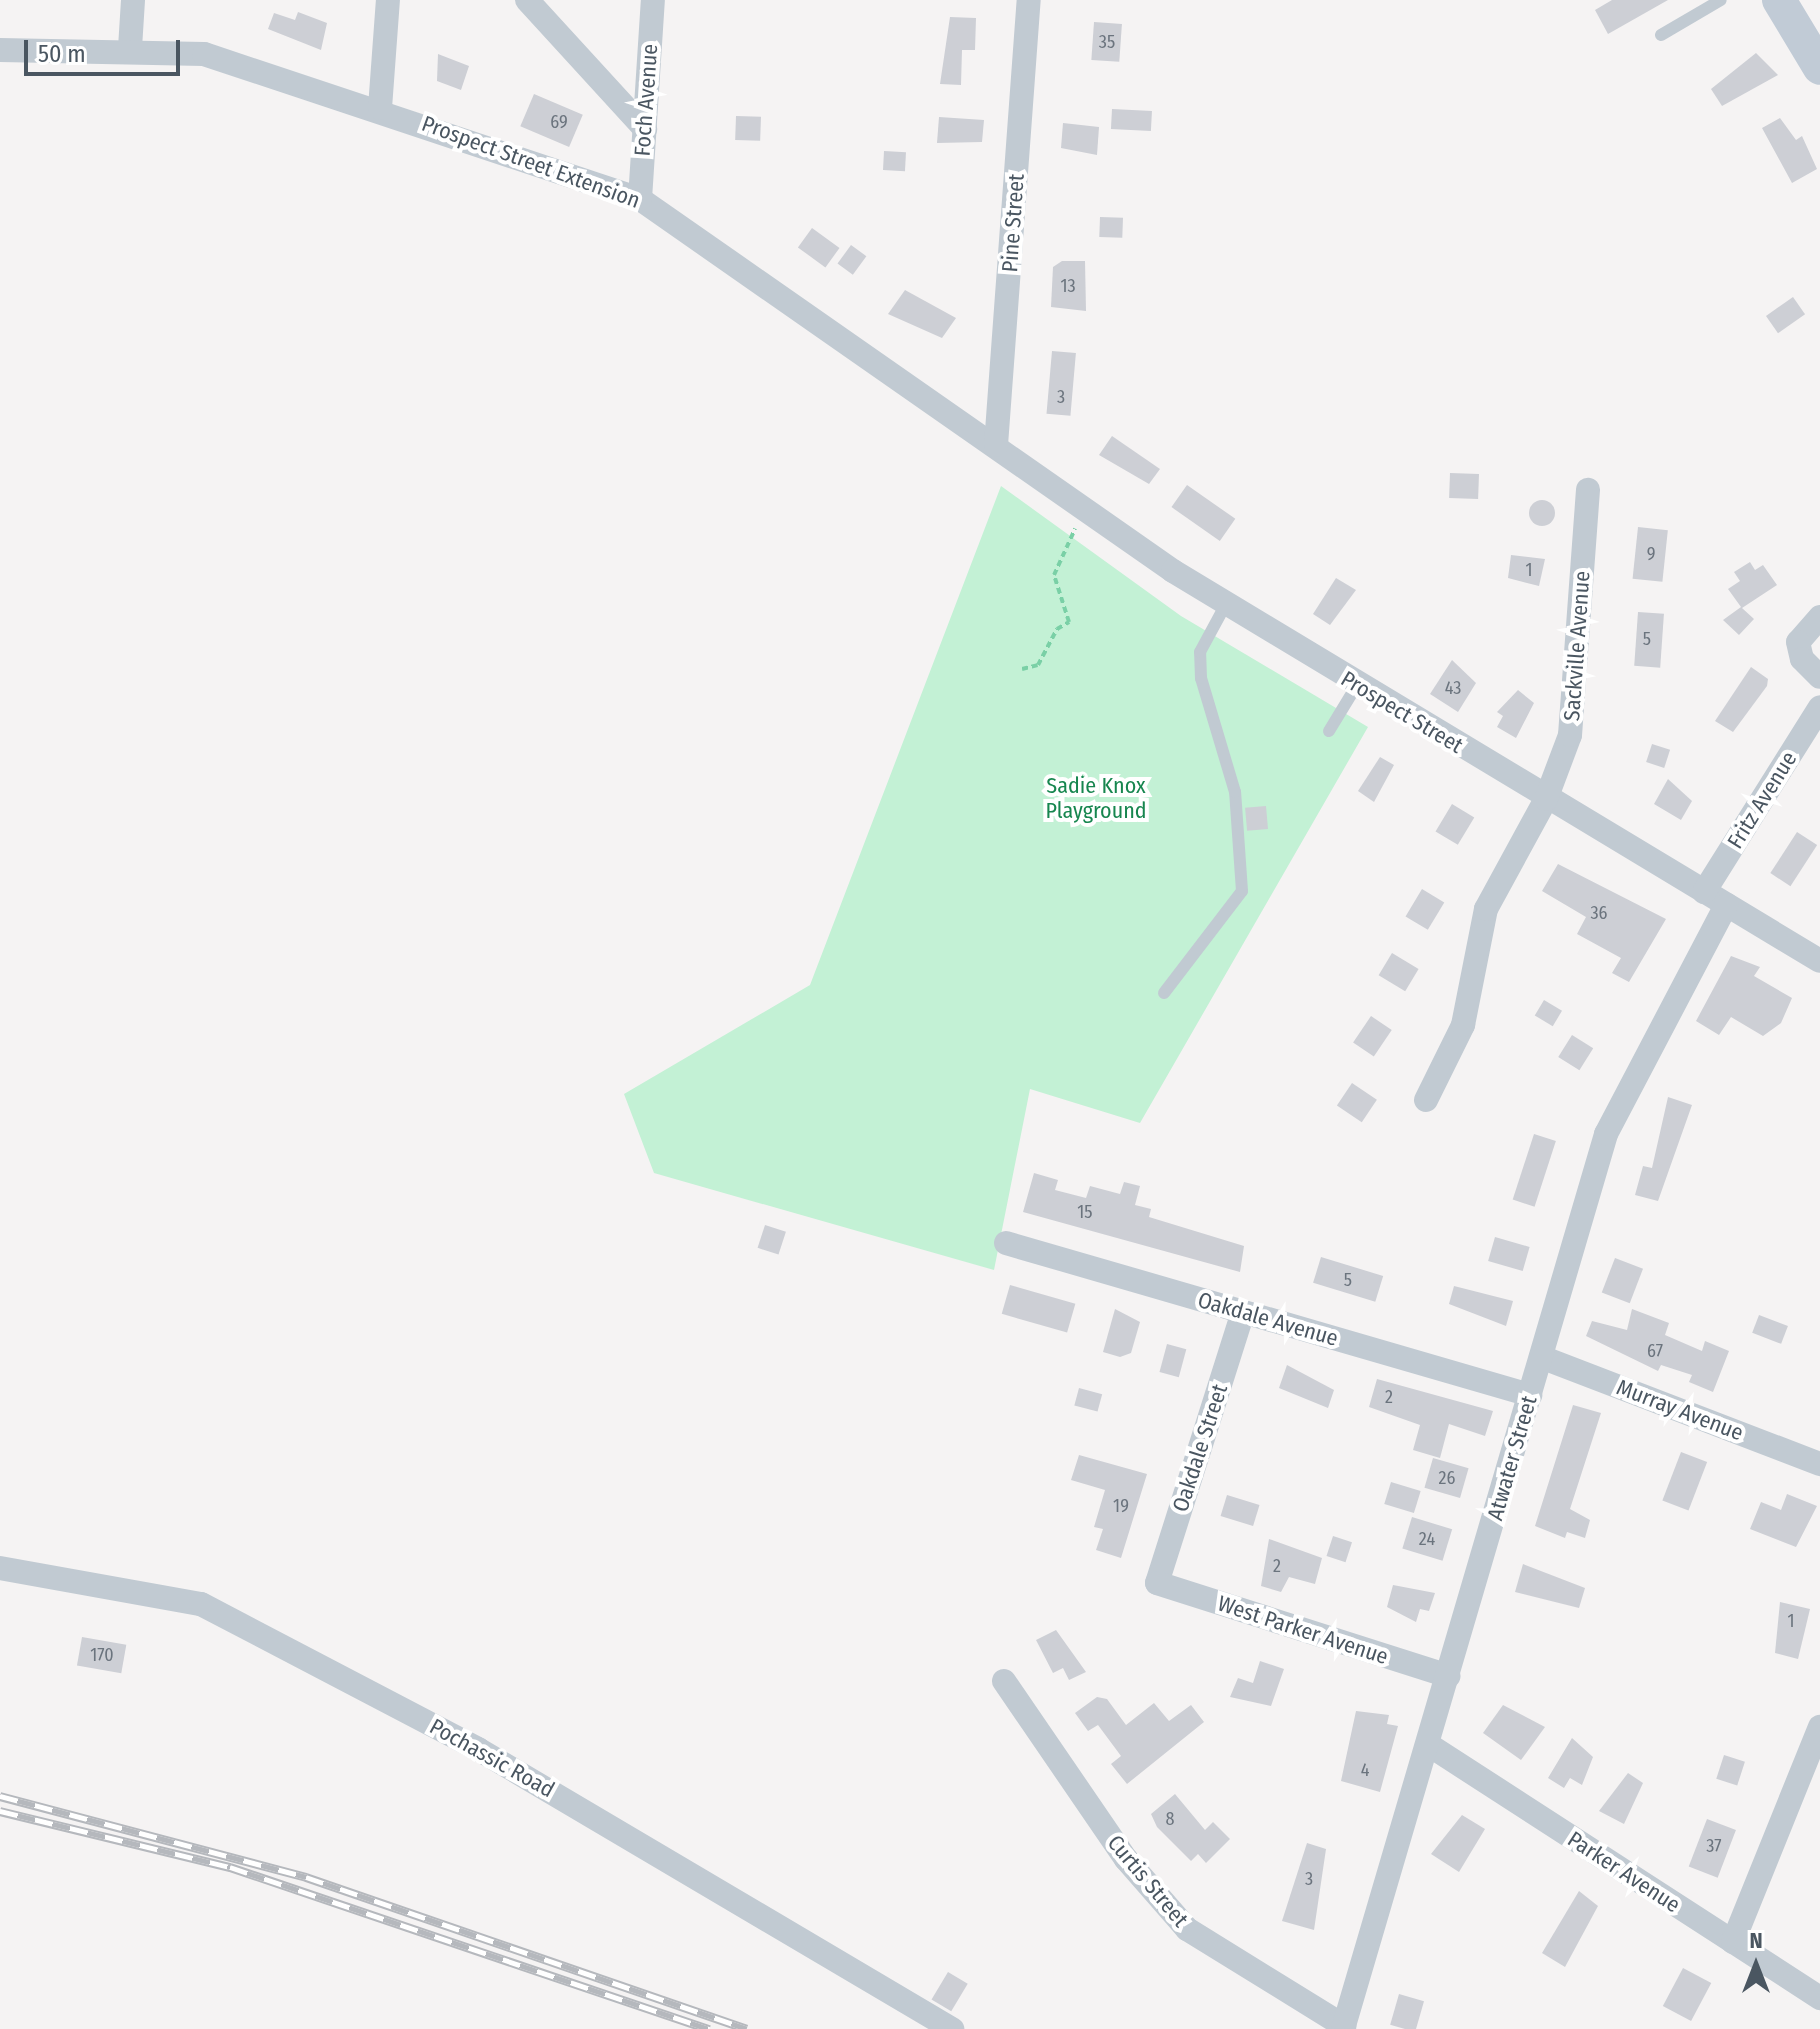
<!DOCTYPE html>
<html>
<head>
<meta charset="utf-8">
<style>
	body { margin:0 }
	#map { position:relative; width:1820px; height:2029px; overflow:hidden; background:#f5f3f3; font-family:"Fira Sans Condensed",sans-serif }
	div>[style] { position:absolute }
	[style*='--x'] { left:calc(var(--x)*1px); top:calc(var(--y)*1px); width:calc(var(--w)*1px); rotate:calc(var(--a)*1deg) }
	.green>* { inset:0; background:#c3f1d5 }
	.building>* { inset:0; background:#cdcfd5; transform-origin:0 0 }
	.round { border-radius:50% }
	.path>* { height:4px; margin-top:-2px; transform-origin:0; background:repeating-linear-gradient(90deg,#7ad0a6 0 6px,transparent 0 10px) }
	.service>* { height:12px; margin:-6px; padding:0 6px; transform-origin:6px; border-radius:6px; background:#c1cad2 }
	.minor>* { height:24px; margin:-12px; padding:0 12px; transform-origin:12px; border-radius:12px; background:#c1cad2 }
	.secondary>* { height:34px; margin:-17px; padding:0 17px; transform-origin:17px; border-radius:17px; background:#c1cbd6 }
	.rail>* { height:9px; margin-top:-4.5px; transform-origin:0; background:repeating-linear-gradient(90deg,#fff 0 18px,#b5b8bd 0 36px); box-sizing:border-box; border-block:2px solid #b5b8bd }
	span { translate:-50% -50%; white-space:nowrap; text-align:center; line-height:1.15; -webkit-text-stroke:8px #fff; paint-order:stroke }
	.number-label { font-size:18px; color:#6b747e }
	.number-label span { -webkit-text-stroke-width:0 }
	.street-label { font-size:22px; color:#4a5661 }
	.park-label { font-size:22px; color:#17864f }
	.north { position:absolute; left:1716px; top:1925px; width:80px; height:80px; -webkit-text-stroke:6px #fff; paint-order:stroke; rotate:0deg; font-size:22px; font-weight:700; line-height:32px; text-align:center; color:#4a5661 }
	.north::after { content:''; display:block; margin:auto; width:28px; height:36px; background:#4a5661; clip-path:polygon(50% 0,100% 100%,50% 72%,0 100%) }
	.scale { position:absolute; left:24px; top:40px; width:156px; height:36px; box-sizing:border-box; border:4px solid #4a5661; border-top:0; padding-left:10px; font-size:24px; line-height:28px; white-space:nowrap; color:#4a5661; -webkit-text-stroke:6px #fff; paint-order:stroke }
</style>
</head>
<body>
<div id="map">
	<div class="green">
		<i style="clip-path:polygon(1001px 486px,1181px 616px,1368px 727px,1140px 1123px,1030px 1089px,994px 1270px,654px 1173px,624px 1094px,810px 985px)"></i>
	</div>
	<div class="building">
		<i style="clip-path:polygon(1612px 0,1668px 0,1608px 34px,1595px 10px)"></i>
		<i style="clip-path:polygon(298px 12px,327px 23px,321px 50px,268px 29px,274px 13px,295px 20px)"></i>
		<i style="clip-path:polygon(950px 17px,976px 18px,975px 50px,962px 50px,961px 85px,940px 84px)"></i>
		<i style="left:1094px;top:22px;width:28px;height:38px;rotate:4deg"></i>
		<i style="clip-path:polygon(1756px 53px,1778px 75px,1722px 106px,1711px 89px)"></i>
		<i style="clip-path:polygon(438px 54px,469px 66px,461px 90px,437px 81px)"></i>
		<i style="left:534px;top:94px;width:53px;height:35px;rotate:23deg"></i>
		<i style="left:1112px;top:109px;width:40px;height:20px;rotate:3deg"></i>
		<i style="left:736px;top:116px;width:25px;height:24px;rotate:2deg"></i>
		<i style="clip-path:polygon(939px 117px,984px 120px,982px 142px,937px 143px)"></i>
		<i style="clip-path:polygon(1780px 118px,1796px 140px,1802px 136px,1817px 169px,1792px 183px,1762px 128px)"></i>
		<i style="clip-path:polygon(1063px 123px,1099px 127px,1097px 155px,1061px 148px)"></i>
		<i style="left:884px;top:151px;width:22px;height:19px;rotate:3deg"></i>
		<i style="left:1100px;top:217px;width:23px;height:20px;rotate:2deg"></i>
		<i style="left:812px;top:228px;width:34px;height:24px;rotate:36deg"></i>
		<i style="left:851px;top:245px;width:19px;height:23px;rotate:36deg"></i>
		<i style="clip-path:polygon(1062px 261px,1085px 261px,1086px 311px,1051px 307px,1053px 267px)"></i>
		<i style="clip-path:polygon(905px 290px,956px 318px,942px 338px,888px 314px)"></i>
		<i style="left:1793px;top:297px;width:21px;height:33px;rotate:55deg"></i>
		<i style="left:1052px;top:351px;width:24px;height:63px;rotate:5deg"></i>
		<i style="clip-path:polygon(1112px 436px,1160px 469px,1149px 484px,1099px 455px)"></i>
		<i style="left:1450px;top:473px;width:29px;height:25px;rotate:2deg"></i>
		<i style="left:1187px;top:485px;width:59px;height:27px;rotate:35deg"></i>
		<i class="round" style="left:1529px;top:500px;width:26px;height:26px"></i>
		<i style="left:1638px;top:527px;width:30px;height:52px;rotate:6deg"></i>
		<i style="clip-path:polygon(1511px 555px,1545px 559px,1539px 586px,1508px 578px)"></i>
		<i style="clip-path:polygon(1750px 562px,1755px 570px,1763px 565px,1777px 585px,1742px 608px,1754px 619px,1739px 635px,1723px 620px,1741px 607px,1728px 589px,1740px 581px,1734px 572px)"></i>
		<i style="clip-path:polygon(1336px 578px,1356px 590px,1330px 625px,1313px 614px)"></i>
		<i style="left:1638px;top:612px;width:26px;height:54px;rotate:4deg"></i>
		<i style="clip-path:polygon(1452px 660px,1476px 683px,1458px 712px,1430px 694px)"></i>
		<i style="clip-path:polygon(1751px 667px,1768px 679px,1767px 686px,1733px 732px,1715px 721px)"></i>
		<i style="clip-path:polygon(1518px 690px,1534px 703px,1516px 738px,1497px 727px,1503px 716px,1497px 712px)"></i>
		<i style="left:1652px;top:744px;width:19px;height:19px;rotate:18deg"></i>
		<i style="clip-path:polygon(1380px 757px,1394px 765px,1374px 802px,1358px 791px)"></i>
		<i style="clip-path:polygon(1668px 779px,1692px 801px,1681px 820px,1654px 804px)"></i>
		<i style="left:1452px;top:804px;width:26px;height:32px;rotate:31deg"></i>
		<i style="left:1266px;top:806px;width:23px;height:21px;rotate:85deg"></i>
		<i style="left:1797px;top:832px;width:24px;height:49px;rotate:33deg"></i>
		<i style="clip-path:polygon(1558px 864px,1666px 919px,1629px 982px,1612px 973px,1621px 958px,1577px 934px,1586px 917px,1542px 891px)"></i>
		<i style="left:1422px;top:889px;width:26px;height:32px;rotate:31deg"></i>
		<i style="left:1392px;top:953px;width:31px;height:26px;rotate:31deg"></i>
		<i style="clip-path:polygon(1731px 956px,1760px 967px,1754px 976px,1792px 998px,1781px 1023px,1763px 1036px,1731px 1017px,1719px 1035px,1696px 1021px)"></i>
		<i style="left:1544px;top:1000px;width:21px;height:18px;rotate:31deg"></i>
		<i style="left:1371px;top:1016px;width:25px;height:32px;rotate:34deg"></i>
		<i style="left:1572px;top:1035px;width:25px;height:26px;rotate:32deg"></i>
		<i style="left:1352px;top:1083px;width:30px;height:27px;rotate:34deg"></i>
		<i style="clip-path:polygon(1668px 1097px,1692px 1105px,1658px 1201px,1635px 1195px,1643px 1166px,1652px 1168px)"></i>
		<i style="left:1534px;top:1134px;width:23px;height:69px;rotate:18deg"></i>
		<i style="clip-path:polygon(1034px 1173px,1058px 1180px,1055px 1190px,1086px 1198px,1090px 1186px,1120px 1194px,1124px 1182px,1140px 1186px,1135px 1205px,1151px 1209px,1149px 1217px,1244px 1246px,1240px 1272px,1023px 1212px)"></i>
		<i style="left:765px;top:1225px;width:22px;height:24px;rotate:18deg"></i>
		<i style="left:1495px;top:1237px;width:36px;height:25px;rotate:16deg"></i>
		<i style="left:1321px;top:1257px;width:65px;height:27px;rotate:17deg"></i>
		<i style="left:1615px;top:1258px;width:30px;height:37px;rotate:21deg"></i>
		<i style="left:1010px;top:1285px;width:68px;height:30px;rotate:16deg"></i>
		<i style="clip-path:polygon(1454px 1286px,1513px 1301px,1506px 1326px,1449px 1304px)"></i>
		<i style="clip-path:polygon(1115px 1309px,1140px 1322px,1131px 1353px,1120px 1357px,1103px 1352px)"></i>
		<i style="clip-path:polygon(1632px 1309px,1669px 1323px,1665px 1335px,1702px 1351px,1705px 1341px,1729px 1351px,1713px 1392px,1689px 1382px,1692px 1375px,1661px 1365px,1658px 1371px,1586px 1336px,1592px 1321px,1627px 1330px)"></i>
		<i style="left:1759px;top:1315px;width:31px;height:19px;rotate:21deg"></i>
		<i style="left:1167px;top:1344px;width:20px;height:29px;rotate:15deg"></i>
		<i style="clip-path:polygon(1287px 1365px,1334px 1390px,1328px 1408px,1279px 1388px)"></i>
		<i style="clip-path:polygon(1377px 1379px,1493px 1411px,1485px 1436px,1449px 1424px,1440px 1458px,1413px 1450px,1420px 1425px,1369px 1407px)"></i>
		<i style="left:1079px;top:1388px;width:24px;height:18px;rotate:15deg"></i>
		<i style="clip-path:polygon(1573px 1405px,1601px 1413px,1570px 1509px,1590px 1520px,1585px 1538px,1567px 1532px,1565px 1538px,1535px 1526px)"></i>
		<i style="left:1681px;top:1452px;width:28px;height:52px;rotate:21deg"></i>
		<i style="clip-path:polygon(1079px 1455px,1147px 1474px,1121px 1558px,1096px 1550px,1103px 1529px,1094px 1527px,1105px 1490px,1071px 1480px)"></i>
		<i style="left:1433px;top:1458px;width:37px;height:31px;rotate:16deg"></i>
		<i style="left:1391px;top:1482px;width:31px;height:23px;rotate:17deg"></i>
		<i style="clip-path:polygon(1787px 1494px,1817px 1506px,1796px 1547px,1750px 1529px,1761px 1502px,1781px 1510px)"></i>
		<i style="left:1227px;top:1495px;width:34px;height:22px;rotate:17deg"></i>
		<i style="left:1412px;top:1517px;width:42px;height:33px;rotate:17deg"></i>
		<i style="left:1333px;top:1536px;width:20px;height:21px;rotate:18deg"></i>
		<i style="clip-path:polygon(1269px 1539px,1322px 1558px,1315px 1584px,1289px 1577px,1281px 1592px,1261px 1586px)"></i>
		<i style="clip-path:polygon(1523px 1564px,1585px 1588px,1579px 1608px,1515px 1592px)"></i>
		<i style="clip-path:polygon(1393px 1585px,1435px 1593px,1429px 1611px,1420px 1609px,1416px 1622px,1387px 1607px)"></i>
		<i style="clip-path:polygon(1780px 1602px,1810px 1609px,1798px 1659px,1775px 1653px)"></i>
		<i style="clip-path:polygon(1056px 1630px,1086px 1672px,1069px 1680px,1063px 1668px,1053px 1673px,1036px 1640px)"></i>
		<i style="left:82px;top:1637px;width:45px;height:29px;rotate:10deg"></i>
		<i style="clip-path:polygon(1260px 1661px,1284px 1669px,1271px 1706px,1230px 1697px,1238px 1678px,1253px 1683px)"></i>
		<i style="clip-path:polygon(1097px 1697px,1107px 1699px,1126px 1725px,1154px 1703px,1169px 1721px,1191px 1705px,1204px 1722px,1127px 1784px,1111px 1764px,1121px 1756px,1098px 1725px,1088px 1731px,1075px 1713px)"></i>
		<i style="clip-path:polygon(1503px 1705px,1545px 1727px,1521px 1760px,1483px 1733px)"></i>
		<i style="clip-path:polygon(1356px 1711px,1389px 1715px,1387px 1724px,1398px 1726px,1380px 1792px,1341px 1781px)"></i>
		<i style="clip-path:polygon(1572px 1738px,1593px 1757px,1582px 1785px,1570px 1778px,1564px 1788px,1548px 1778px)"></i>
		<i style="left:1724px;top:1755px;width:22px;height:25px;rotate:18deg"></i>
		<i style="clip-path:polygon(1628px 1773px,1643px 1783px,1624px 1824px,1599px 1811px)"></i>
		<i style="clip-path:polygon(1175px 1794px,1205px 1830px,1213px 1822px,1230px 1839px,1206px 1863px,1198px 1854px,1191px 1861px,1157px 1827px,1151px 1814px)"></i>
		<i style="clip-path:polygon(1462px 1815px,1485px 1829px,1459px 1872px,1431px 1854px)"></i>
		<i style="left:1707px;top:1819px;width:31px;height:51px;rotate:21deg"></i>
		<i style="clip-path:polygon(1307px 1843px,1326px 1849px,1314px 1930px,1282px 1921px)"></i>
		<i style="clip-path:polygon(1579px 1891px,1598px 1906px,1565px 1967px,1542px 1953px)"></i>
		<i style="left:1683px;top:1968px;width:32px;height:43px;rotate:28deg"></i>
		<i style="left:948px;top:1972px;width:23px;height:32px;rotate:31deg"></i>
		<i style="left:1399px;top:1994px;width:26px;height:32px;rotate:16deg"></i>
	</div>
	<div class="path">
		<i style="--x:1022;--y:669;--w:16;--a:-14"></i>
		<i style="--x:1038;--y:665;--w:41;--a:-62.2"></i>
		<i style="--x:1057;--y:629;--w:14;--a:-30"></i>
		<i style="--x:1069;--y:622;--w:49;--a:-107.7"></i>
		<i style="--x:1054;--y:575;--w:51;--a:-65.5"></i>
	</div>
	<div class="service">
		<i style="--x:1661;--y:35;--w:69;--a:-30.3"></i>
		<i style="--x:1329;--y:731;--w:54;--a:-58.7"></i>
		<i style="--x:1164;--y:993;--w:128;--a:-52.6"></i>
		<i style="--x:1242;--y:891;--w:99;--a:-94"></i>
		<i style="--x:1235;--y:792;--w:119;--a:-106.6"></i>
		<i style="--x:1201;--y:678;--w:26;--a:-92"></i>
		<i style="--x:1200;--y:652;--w:55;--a:-61.6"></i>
	</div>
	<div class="minor">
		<i style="--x:527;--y:0;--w:175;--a:47.5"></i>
		<i style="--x:130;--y:48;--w:48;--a:-86.4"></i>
		<i style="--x:0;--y:50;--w:204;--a:1.1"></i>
		<i style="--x:204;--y:54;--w:459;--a:18.4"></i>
		<i style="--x:640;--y:199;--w:650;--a:34.91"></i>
		<i style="--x:1173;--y:571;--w:755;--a:31.08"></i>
		<i style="--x:380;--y:108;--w:108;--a:-85.8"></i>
		<i style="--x:640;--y:199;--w:199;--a:-86.3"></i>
		<i style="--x:996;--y:445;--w:446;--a:-85.8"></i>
		<i style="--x:1820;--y:617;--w:33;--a:131"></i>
		<i style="--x:1798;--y:642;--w:17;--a:77"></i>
		<i style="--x:1802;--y:659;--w:25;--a:45"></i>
		<i style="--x:1704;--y:892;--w:218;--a:-57.9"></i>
		<i style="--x:1426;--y:1100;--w:84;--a:-63.7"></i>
		<i style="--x:1463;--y:1025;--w:118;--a:-78.8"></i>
		<i style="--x:1486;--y:909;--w:125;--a:-61.4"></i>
		<i style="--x:1546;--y:799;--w:68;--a:-69.4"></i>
		<i style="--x:1570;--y:735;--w:246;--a:-85.8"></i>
		<i style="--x:1006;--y:1243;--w:546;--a:16.18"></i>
		<i style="--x:1243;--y:1312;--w:284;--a:107.6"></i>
		<i style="--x:1157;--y:1583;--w:306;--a:17.7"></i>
		<i style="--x:1541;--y:1357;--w:299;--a:21"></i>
		<i style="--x:0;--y:1568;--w:204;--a:10.2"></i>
		<i style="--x:201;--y:1604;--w:313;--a:27.6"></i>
		<i style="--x:478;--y:1749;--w:551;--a:30.57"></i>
		<i style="--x:1004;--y:1681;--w:216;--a:55.6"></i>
		<i style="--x:1126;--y:1859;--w:93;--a:48.9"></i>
		<i style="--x:1187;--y:1929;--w:185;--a:31.7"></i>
		<i style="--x:1429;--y:1745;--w:466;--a:32.9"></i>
		<i style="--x:1733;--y:1942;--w:232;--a:-68"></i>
		<i style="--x:1343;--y:2029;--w:933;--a:-73.62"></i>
		<i style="--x:1606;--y:1134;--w:259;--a:-62.3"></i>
	</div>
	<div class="secondary">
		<i style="--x:1779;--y:0;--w:79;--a:58.9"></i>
	</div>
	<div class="rail">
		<i style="--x:0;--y:1796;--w:317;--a:14.8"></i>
		<i style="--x:306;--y:1877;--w:466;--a:19"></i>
		<i style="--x:0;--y:1811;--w:237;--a:13.7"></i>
		<i style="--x:230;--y:1867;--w:506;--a:18.69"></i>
	</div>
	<div class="number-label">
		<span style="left:1107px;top:42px">35</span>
		<span style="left:559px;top:122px">69</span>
		<span style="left:1068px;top:286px">13</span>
		<span style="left:1061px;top:397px">3</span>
		<span style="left:1651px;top:554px">9</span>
		<span style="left:1529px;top:570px">1</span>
		<span style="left:1647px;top:639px">5</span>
		<span style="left:1453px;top:688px">43</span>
		<span style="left:1599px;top:913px">36</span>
		<span style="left:1085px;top:1212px">15</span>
		<span style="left:1348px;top:1280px">5</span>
		<span style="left:1655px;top:1351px">67</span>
		<span style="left:1389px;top:1397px">2</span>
		<span style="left:1447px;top:1478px">26</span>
		<span style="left:1121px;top:1506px">19</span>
		<span style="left:1427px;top:1539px">24</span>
		<span style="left:1277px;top:1566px">2</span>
		<span style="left:1791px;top:1621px">1</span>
		<span style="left:102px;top:1655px">170</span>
		<span style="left:1365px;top:1770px">4</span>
		<span style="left:1170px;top:1819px">8</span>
		<span style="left:1714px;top:1846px">37</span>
		<span style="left:1309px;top:1879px">3</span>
	</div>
	<div class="street-label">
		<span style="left:646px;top:100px;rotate:-86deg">Foch Avenue</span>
		<span style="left:531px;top:162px;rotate:20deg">Prospect Street Extension</span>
		<span style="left:1013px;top:223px;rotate:-86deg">Pine Street</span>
		<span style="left:1577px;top:646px;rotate:-86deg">Sackville Avenue</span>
		<span style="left:1402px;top:712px;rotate:31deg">Prospect Street</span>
		<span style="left:1762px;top:800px;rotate:-58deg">Fritz Avenue</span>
		<span style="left:1268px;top:1319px;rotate:16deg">Oakdale Avenue</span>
		<span style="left:1680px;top:1410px;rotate:21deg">Murray Avenue</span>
		<span style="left:1200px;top:1448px;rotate:-72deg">Oakdale Street</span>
		<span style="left:1512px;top:1458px;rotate:-74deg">Atwater Street</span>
		<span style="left:1303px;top:1630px;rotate:18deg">West Parker Avenue</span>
		<span style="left:492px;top:1758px;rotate:29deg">Pochassic Road</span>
		<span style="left:1624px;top:1872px;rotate:33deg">Parker Avenue</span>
		<span style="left:1148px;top:1881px;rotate:50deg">Curtis Street</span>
	</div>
	<div class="park-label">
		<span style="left:1096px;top:798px">Sadie Knox<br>Playground</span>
	</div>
	<div class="north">N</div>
	<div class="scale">50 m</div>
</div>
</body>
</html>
